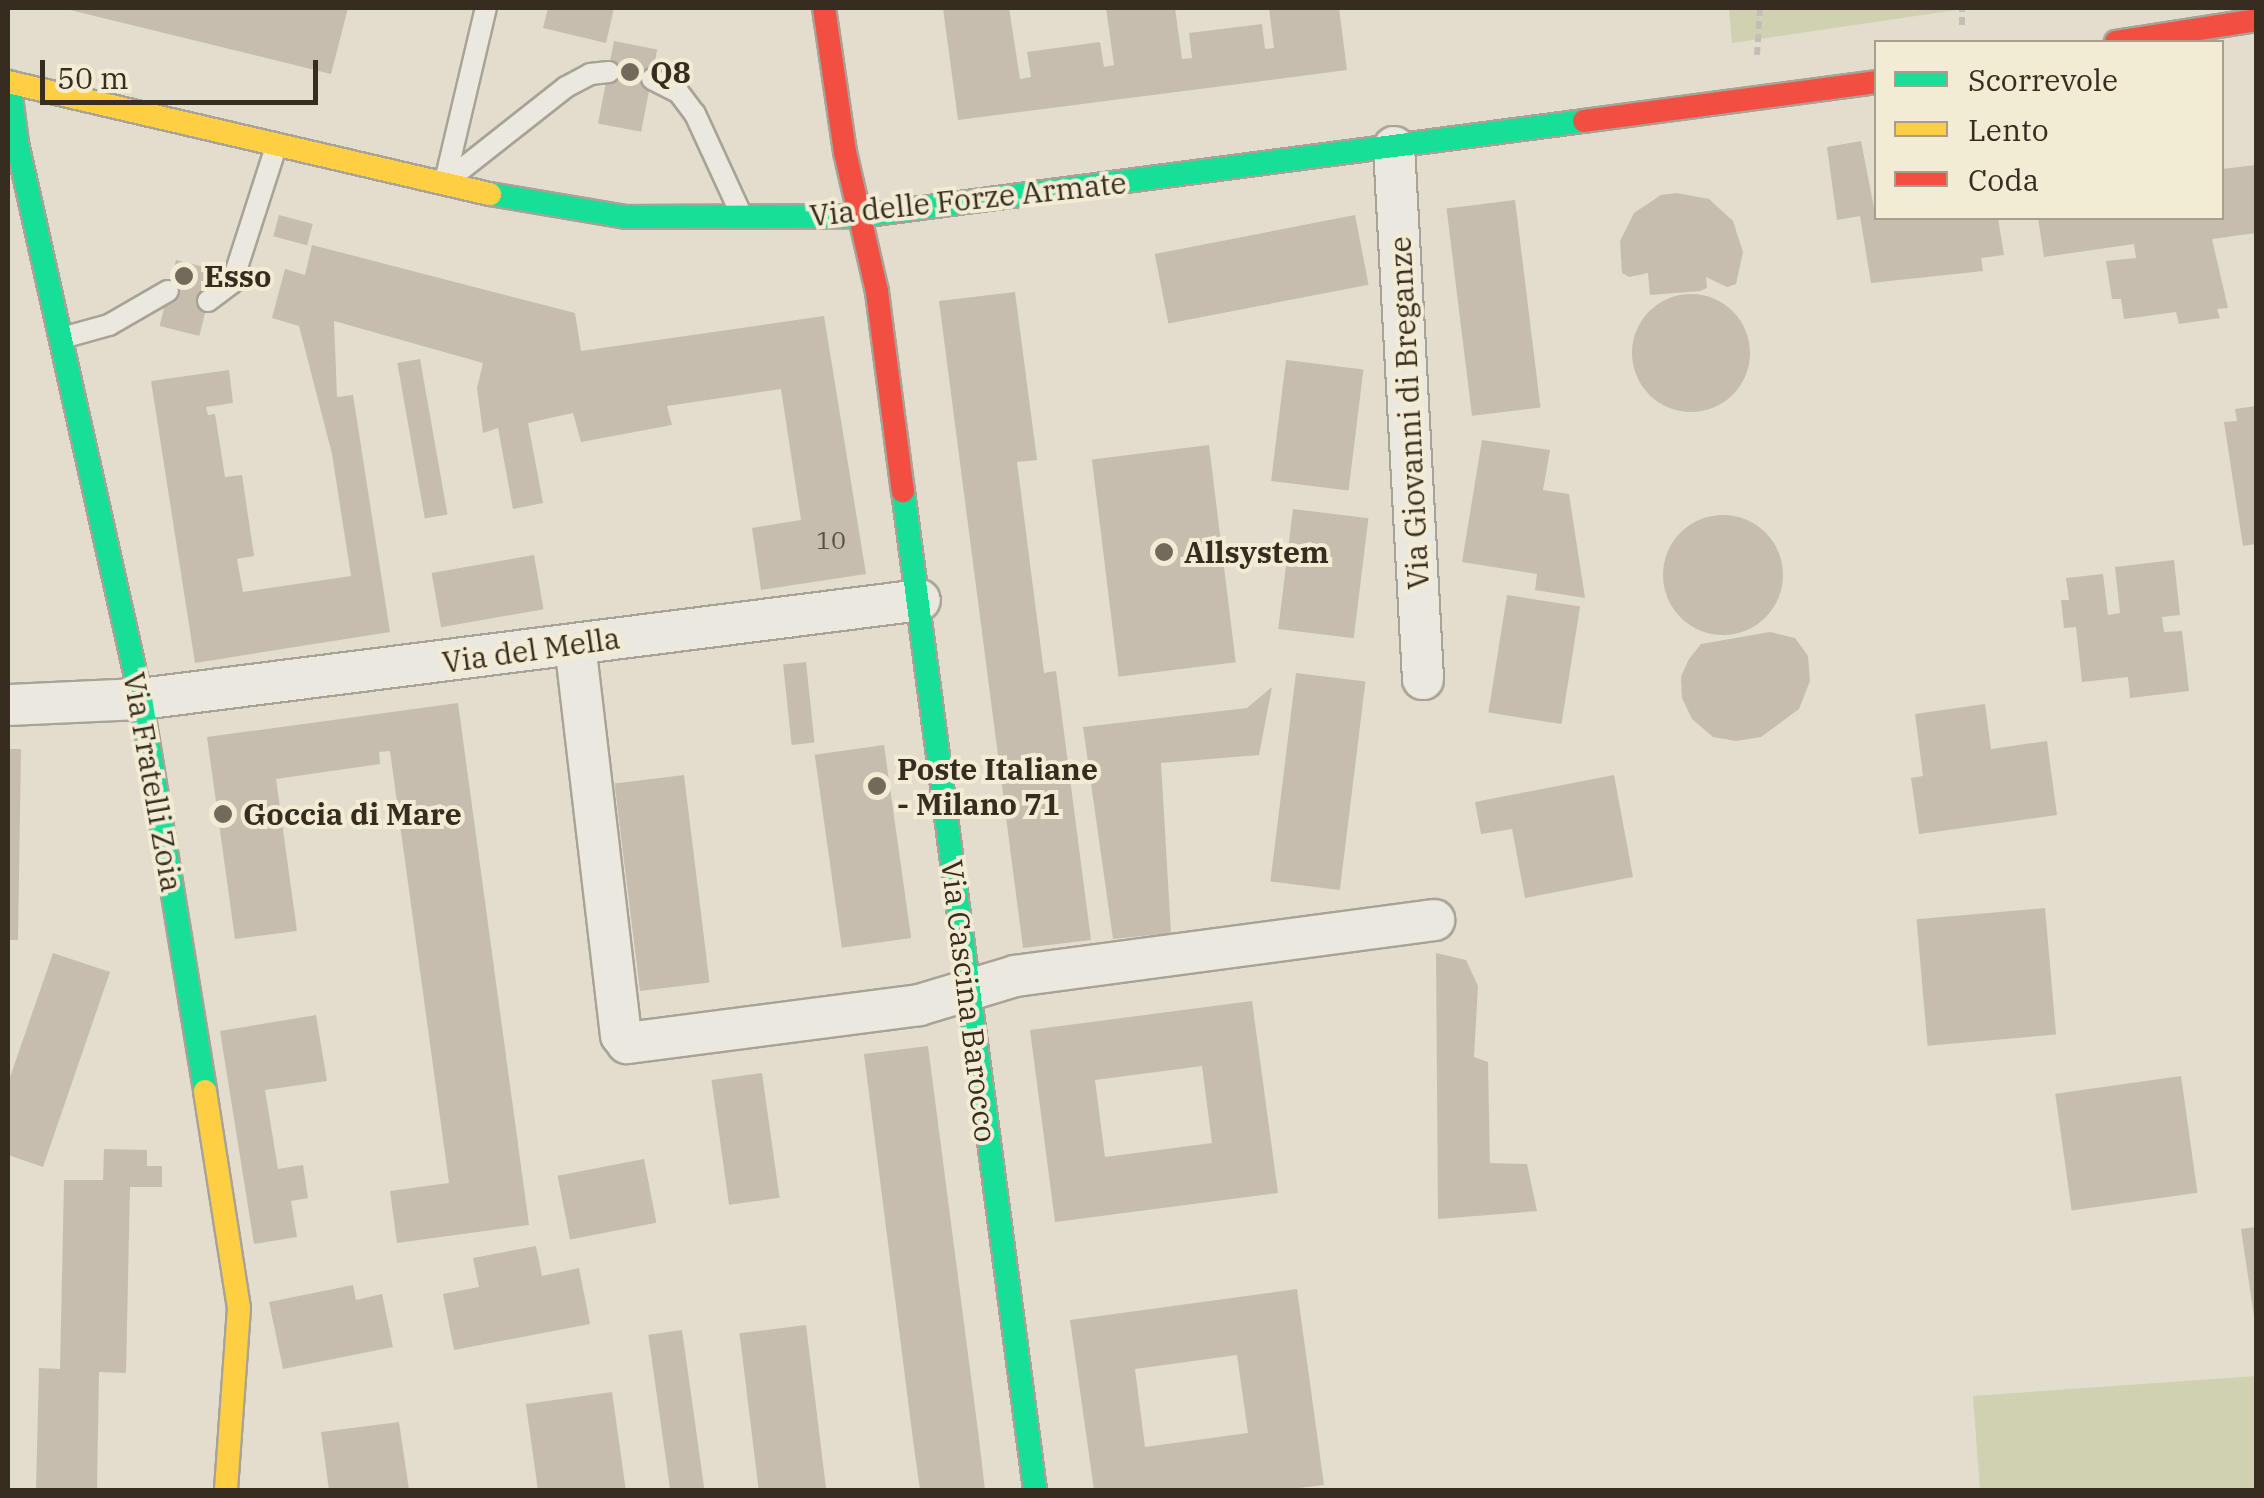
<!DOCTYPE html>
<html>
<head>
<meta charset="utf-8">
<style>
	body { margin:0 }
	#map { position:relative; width:2264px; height:1498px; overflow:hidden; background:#e3ddcd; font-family:"IBM Plex Serif",serif }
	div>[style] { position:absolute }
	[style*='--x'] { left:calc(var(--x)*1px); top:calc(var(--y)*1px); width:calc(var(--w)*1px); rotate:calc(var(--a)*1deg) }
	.green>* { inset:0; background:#cfd1b1 }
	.building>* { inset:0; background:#c6bdae; transform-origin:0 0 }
	.round { border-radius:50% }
	.path>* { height:6px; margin-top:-3px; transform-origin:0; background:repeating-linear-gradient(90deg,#c3bfb6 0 8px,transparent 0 13px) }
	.roads { filter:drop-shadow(2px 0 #a8a297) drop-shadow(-2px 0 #a8a297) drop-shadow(0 2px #a8a297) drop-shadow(0 -2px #a8a297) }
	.lane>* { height:20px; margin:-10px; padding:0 10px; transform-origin:10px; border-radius:10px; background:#ebe8df }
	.street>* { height:40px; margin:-20px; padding:0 20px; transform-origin:20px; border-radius:20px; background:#ebe8df }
	.fast>* { height:22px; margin:-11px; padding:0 11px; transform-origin:11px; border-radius:11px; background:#16e098 }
	.slow>* { height:22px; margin:-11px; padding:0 11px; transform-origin:11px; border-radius:11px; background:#ffcf43 }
	.jam>* { height:22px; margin:-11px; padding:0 11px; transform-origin:11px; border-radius:11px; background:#f24e42 }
	.dots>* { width:28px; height:28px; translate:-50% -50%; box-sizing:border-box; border:5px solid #f3ecd4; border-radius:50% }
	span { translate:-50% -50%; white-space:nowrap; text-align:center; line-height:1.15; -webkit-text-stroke:8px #f3ecd4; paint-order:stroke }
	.number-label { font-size:25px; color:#5a5043 }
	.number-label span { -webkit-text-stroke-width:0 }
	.poi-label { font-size:30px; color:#362c1f; font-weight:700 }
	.left { translate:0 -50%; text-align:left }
	.street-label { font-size:30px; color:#362c1f }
	.frame { position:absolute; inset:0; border:10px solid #362c1f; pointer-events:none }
	.legend { position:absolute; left:1874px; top:40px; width:350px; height:180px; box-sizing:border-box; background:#f3ecd4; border:2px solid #a79f8c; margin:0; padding:12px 18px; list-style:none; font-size:30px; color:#362c1f }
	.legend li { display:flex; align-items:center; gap:20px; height:50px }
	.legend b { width:50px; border:2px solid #a79f8c }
	.scale { position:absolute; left:40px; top:60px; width:278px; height:45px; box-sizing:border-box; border:5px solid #362c1f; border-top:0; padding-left:12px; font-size:30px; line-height:35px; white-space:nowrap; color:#362c1f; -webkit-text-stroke:8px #f3ecd4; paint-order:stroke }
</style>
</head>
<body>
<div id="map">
	<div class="green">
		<i style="clip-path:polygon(1729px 8px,1970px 8px,1732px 43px)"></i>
		<i style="clip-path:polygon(2256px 1376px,2256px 1490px,1980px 1490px,1973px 1396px)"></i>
	</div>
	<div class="building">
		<i style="clip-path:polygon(62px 8px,348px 8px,331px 74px)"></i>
		<i style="clip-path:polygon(548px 8px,614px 8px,606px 43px,543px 28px)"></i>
		<i style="clip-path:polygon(943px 8px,1009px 8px,1020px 79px,1031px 77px,1027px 52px,1100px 42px,1104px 67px,1114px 65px,1106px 8px,1175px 8px,1182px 59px,1192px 58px,1189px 33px,1262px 24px,1265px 49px,1274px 48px,1269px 8px,1339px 8px,1347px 70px,958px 120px)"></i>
		<i style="left:614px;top:41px;width:44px;height:84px;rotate:11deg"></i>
		<i style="clip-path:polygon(1861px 141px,1876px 218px,1998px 218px,2004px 255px,1981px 258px,1983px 271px,1871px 283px,1860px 216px,1837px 220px,1827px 147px)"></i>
		<i style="clip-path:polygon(2256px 165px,2256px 233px,2212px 239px,2228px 308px,2217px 309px,2220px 318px,2179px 324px,2176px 312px,2124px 319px,2121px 299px,2112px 299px,2106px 261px,2136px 258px,2134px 244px,2044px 257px,2038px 218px,2222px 218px,2222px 169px)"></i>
		<i style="clip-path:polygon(1677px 193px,1709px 199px,1733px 221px,1743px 252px,1736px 284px,1727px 287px,1706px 277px,1707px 288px,1700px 291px,1650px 295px,1648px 273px,1629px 277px,1622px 273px,1620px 241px,1634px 213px,1661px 195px)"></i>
		<i style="left:1515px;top:200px;width:209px;height:69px;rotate:83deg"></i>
		<i style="left:279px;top:215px;width:35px;height:22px;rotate:15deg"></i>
		<i style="left:1355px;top:215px;width:71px;height:204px;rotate:79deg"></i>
		<i style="clip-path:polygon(312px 245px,575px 313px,581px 351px,824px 316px,866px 574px,761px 590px,752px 528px,801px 520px,781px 389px,667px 406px,672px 425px,581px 442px,573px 413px,528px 423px,543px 503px,513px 509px,498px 428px,483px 433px,477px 388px,483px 363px,334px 321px,337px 397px,353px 395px,390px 632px,195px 663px,151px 381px,229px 370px,233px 403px,206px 407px,208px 415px,215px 414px,225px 477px,242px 475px,254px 556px,237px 559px,243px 592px,351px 576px,332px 454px,299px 326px,272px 318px,285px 269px,305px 275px)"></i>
		<i style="left:176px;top:260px;width:41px;height:68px;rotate:14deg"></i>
		<i style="clip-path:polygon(1015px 292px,1037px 460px,1017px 462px,1044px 673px,1056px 671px,1091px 940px,1023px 948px,939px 301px)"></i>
		<i class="round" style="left:1632px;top:294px;width:118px;height:118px"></i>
		<i style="left:420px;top:359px;width:158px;height:23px;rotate:80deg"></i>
		<i style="left:1286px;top:360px;width:78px;height:122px;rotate:7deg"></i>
		<i style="clip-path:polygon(2256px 406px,2256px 544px,2243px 546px,2224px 422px,2237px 421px,2235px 409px)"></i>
		<i style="clip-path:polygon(1482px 440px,1550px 450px,1543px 490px,1569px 494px,1585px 598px,1535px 590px,1537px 574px,1462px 562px)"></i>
		<i style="left:1209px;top:445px;width:219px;height:118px;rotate:83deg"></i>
		<i style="left:1293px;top:509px;width:76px;height:121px;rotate:7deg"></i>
		<i class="round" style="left:1663px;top:515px;width:120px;height:120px"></i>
		<i style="left:534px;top:555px;width:55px;height:104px;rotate:80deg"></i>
		<i style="clip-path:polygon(2174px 560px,2180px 615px,2162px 617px,2164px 632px,2182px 631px,2189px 691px,2130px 698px,2128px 677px,2082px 682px,2076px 627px,2064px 628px,2061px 600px,2069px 600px,2066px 578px,2103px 574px,2108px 615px,2120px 613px,2115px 567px)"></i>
		<i style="left:1507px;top:595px;width:74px;height:119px;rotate:9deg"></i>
		<i style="clip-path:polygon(1770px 632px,1795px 638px,1808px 656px,1810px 681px,1799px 709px,1761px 737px,1736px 741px,1713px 737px,1692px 719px,1682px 698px,1681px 677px,1689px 659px,1701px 644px)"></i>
		<i style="left:806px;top:662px;width:81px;height:23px;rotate:84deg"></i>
		<i style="left:1296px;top:673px;width:70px;height:210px;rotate:7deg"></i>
		<i style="clip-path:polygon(1272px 687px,1259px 755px,1161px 763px,1171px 933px,1113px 939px,1083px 727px,1247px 708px)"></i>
		<i style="clip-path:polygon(458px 703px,529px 1225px,397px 1243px,390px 1191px,449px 1183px,390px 751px,379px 752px,380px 764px,276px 779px,297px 931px,235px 939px,207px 737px)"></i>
		<i style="clip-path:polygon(1985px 704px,1991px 749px,2047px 741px,2057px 815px,1919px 834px,1911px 778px,1923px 776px,1915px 714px)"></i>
		<i style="left:884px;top:745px;width:195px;height:70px;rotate:82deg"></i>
		<i style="clip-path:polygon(8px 749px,21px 749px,18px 940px,8px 940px)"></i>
		<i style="left:684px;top:775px;width:209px;height:70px;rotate:83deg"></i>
		<i style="clip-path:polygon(1614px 775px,1633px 877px,1525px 898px,1512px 829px,1481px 834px,1475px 802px)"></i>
		<i style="left:2045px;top:908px;width:127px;height:129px;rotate:85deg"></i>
		<i style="clip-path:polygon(53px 953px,110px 972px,43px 1167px,8px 1155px,8px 1083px)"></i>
		<i style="clip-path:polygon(1436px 953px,1466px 960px,1478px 986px,1474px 1057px,1488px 1062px,1490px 1163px,1527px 1164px,1537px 1211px,1438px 1219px)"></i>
		<i style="clip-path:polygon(evenodd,1252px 1001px,1278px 1193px,1055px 1222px,1030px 1030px,1252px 1001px,1202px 1066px,1212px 1143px,1105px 1157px,1095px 1080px,1202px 1066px)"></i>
		<i style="clip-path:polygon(316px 1015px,327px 1081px,265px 1090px,278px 1169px,303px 1165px,308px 1198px,291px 1201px,297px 1237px,254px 1244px,220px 1031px)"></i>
		<i style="clip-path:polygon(928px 1046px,978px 1431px,985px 1490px,920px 1490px,913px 1440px,864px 1054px)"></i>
		<i style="left:762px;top:1073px;width:126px;height:51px;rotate:82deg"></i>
		<i style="left:2181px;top:1076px;width:118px;height:127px;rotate:82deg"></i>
		<i style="clip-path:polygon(104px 1149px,147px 1150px,147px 1166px,162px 1166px,162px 1187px,130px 1187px,126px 1373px,99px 1372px,97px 1490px,36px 1490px,39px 1368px,60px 1369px,64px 1180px,103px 1180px)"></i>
		<i style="left:644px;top:1159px;width:65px;height:88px;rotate:79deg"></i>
		<i style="clip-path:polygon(2256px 1227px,2256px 1316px,2254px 1316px,2241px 1229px)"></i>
		<i style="clip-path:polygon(536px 1246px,542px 1276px,579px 1268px,590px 1324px,454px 1350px,443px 1294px,479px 1287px,473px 1258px)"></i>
		<i style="clip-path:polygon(353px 1285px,356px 1300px,382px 1294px,393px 1347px,283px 1369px,269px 1302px)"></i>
		<i style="clip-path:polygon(evenodd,1297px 1289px,1324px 1485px,1282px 1490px,1094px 1490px,1070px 1320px,1297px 1289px,1237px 1355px,1248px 1433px,1145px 1447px,1135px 1369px,1237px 1355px)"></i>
		<i style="left:806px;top:1325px;width:166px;height:67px;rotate:83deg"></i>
		<i style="left:682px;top:1330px;width:162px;height:34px;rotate:82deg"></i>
		<i style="left:612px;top:1392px;width:99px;height:87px;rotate:82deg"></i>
		<i style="clip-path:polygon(399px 1422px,409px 1490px,329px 1490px,321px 1432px)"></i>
	</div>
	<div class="path">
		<i style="--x:1962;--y:25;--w:17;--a:-90"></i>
		<i style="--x:1757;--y:55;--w:47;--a:-86.3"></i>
	</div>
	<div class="roads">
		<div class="lane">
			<i style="--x:652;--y:79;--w:30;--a:27"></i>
			<i style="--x:679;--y:93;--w:26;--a:53"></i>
			<i style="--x:695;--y:114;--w:108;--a:65.3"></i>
			<i style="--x:453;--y:176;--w:144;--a:-38.2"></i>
			<i style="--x:566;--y:87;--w:27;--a:-28"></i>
			<i style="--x:590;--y:74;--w:19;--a:-6"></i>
			<i style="--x:445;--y:181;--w:178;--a:-76.7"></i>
			<i style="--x:208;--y:301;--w:30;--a:-37"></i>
			<i style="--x:232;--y:283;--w:143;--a:-72.1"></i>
			<i style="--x:62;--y:338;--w:49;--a:-15.5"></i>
			<i style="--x:109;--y:325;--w:68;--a:-30"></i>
		</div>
		<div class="street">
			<i style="--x:1394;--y:147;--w:533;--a:86.88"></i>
			<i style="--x:575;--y:644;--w:394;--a:83.3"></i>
			<i style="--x:621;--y:1035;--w:10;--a:53"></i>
			<i style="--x:627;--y:1043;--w:294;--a:-7.4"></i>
			<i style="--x:919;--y:1005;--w:100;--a:-16.8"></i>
			<i style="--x:1015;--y:976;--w:423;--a:-7.6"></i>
			<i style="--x:8;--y:705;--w:133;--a:-2.6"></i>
			<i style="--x:141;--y:699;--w:785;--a:-7.24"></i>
		</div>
		<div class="fast">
			<i style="--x:9;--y:82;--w:62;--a:82.5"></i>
			<i style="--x:17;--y:143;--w:570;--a:77.43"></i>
			<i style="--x:141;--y:699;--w:397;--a:80.7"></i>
			<i style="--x:490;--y:194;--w:138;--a:9.6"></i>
			<i style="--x:626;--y:217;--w:234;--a:-0.2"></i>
			<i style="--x:860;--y:216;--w:730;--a:-7.48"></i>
			<i style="--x:903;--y:491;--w:1008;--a:82.47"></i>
		</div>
		<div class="slow">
			<i style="--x:8;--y:82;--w:495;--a:13.1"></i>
			<i style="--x:205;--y:1091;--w:220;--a:81.1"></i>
			<i style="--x:239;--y:1308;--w:182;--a:94.1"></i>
		</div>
		<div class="jam">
			<i style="--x:824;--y:8;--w:146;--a:81.7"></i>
			<i style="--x:845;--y:152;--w:144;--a:77.1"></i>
			<i style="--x:877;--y:292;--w:201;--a:82.6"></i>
			<i style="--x:2116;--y:42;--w:142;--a:-8.9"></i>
			<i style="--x:1584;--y:121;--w:295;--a:-7.6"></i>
		</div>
	</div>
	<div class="dots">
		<i style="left:630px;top:72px;background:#736a5c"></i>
		<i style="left:184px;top:276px;background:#736a5c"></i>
		<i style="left:1164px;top:552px;background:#736a5c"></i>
		<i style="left:877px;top:786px;background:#736a5c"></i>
		<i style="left:223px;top:814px;background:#736a5c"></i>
	</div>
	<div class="number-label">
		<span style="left:831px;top:540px">10</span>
	</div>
	<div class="poi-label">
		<span class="left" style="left:650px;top:72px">Q8</span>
		<span class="left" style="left:204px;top:276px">Esso</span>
		<span class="left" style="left:1184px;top:552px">Allsystem</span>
		<span class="left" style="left:897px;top:786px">Poste Italiane<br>- Milano 71</span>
		<span class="left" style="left:243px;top:814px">Goccia di Mare</span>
	</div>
	<div class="street-label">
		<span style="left:968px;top:199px;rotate:-6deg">Via delle Forze Armate</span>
		<span style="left:1409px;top:413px;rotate:-93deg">Via Giovanni di Breganze</span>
		<span style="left:531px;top:650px;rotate:-8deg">Via del Mella</span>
		<span style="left:153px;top:782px;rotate:80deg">Via Fratelli Zoia</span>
		<span style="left:969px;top:1001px;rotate:83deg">Via Cascina Barocco</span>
	</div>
	<div class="frame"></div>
	<ul class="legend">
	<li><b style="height:12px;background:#16e098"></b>Scorrevole</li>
	<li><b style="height:12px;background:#ffcf43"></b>Lento</li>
	<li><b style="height:12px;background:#f24e42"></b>Coda</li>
	</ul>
	<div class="scale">50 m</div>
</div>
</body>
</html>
